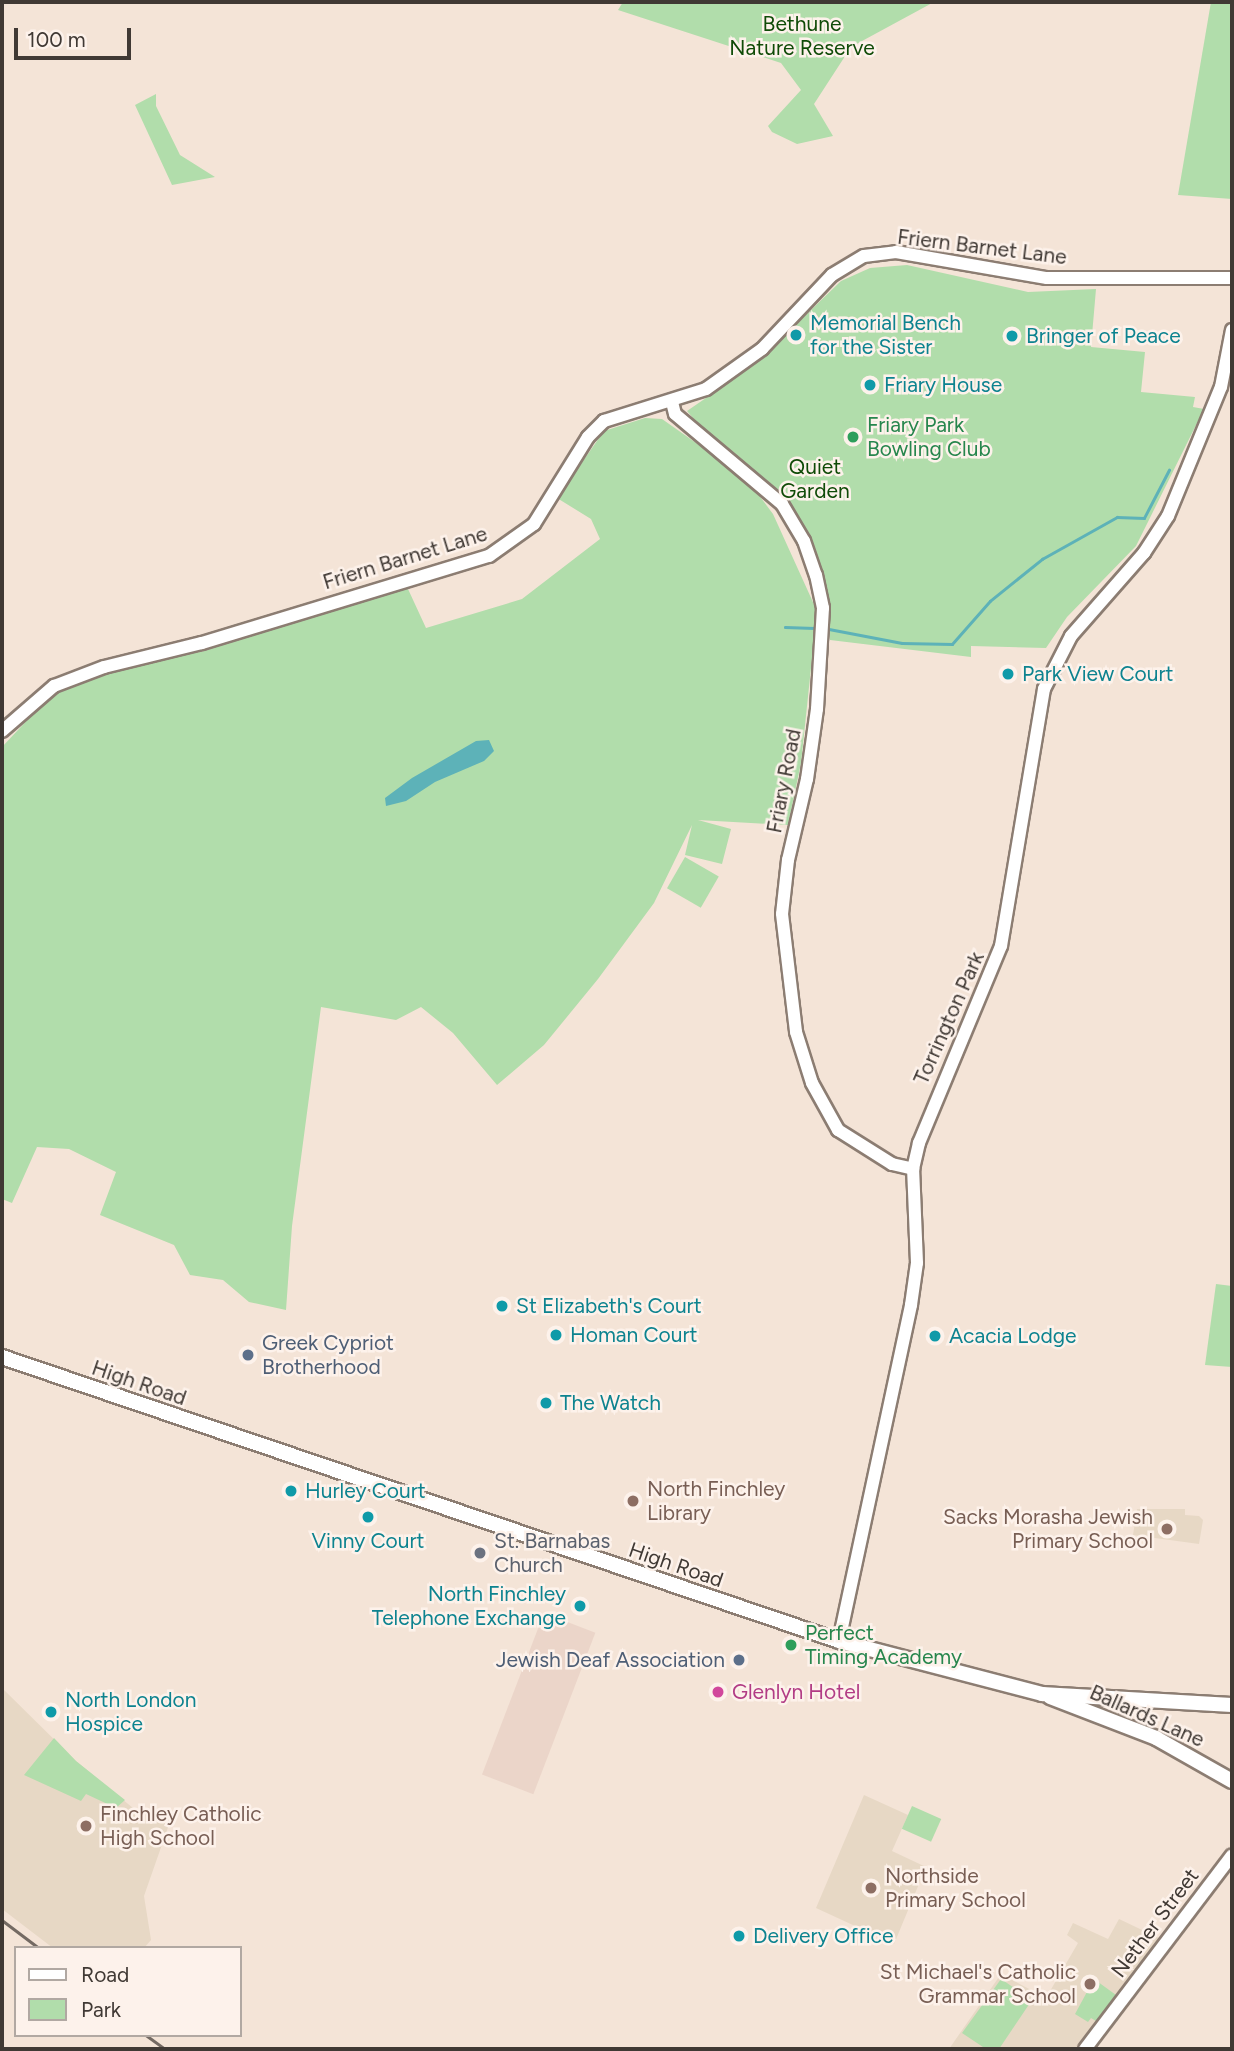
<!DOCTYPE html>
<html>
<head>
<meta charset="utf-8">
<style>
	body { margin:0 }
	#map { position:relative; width:1234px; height:2051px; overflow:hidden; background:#f4e4d7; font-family:Figtree,sans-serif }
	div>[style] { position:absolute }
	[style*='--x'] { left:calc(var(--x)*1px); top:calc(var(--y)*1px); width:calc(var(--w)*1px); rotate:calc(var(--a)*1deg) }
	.industrial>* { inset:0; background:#ebd5c9; transform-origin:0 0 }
	.education>* { inset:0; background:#e7d8c5 }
	.green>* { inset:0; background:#b1ddab; transform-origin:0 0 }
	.water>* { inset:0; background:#5db2b8 }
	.stream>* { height:2.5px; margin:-1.25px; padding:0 1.25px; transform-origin:1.25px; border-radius:1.25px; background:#5db2b8 }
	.roads { filter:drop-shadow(2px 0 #8c7d72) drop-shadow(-2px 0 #8c7d72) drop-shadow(0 2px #8c7d72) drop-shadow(0 -2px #8c7d72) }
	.secondary>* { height:12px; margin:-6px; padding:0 6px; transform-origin:6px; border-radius:6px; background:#fff }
	.primary>* { height:14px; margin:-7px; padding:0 7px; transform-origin:7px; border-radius:7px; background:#fff }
	.rail>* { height:2.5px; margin:-1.25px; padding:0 1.25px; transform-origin:1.25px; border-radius:1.25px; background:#746a63 }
	.dots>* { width:19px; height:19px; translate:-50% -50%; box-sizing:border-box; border:4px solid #fdf2eb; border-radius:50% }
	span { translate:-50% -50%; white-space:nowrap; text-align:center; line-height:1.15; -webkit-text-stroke:5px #fdf2eb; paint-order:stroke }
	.park-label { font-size:21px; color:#0f4b07 }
	.street-label { font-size:21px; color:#403934 }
	.culture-label { font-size:21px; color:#0d838f }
	.left { translate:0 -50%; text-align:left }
	.right { translate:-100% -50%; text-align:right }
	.leisure-label { font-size:21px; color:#27864d }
	.service-label { font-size:21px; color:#4e5e75 }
	.education-label { font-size:21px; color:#785e54 }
	.worship-label { font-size:21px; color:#5b616d }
	.hotel-label { font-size:21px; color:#b23c85 }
	.frame { position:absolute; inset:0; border:4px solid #403934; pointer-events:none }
	.legend { position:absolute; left:14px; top:1946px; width:228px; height:91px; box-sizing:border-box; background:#fdf2eb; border:2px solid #b1a8a2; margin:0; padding:9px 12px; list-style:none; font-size:21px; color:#403934 }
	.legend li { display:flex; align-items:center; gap:14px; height:35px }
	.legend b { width:35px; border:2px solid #b1a8a2 }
	.scale { position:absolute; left:14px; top:28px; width:117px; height:32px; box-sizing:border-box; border:4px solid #403934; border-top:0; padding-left:9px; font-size:21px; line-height:24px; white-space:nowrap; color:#403934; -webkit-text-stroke:5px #fdf2eb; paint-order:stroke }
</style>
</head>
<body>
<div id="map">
	<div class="industrial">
		<i style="left:544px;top:1613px;width:55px;height:173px;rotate:21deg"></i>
	</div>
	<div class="education">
		<i style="clip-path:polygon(1137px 1509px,1185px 1509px,1185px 1515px,1199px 1516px,1203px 1520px,1199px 1544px,1133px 1535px)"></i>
		<i style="clip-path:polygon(2px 1688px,76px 1761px,139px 1813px,172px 1816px,144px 1896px,151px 1940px,144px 1948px,53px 1948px,2px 1909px)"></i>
		<i style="clip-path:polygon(864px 1795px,908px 1815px,892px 1851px,926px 1867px,894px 1944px,816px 1908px)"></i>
		<i style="clip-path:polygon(1119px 1919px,1159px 1938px,1076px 2049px,949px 2049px,1001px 1974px,1046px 1998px,1078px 1943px,1067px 1935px,1073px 1923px,1108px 1939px)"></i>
	</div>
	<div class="green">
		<i style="clip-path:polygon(623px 2px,934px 2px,851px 47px,814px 104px,833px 136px,797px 144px,772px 132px,768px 126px,801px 90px,781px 63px,618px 10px)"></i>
		<i style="clip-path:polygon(1211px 2px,1232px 2px,1232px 199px,1178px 195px)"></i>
		<i style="clip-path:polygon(156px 94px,156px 106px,180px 155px,215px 177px,172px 185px,135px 105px)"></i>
		<i style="clip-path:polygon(907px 265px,1028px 292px,1096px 289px,1091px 347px,1145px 352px,1141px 392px,1195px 397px,1193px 407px,1204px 409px,1136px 546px,1067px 617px,1046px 648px,971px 646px,971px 657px,830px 640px,823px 574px,810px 537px,785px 498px,705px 432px,687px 411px,754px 365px,841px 281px,870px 268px)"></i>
		<i style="clip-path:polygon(645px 418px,662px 419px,746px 478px,773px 514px,817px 611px,801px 763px,788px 825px,698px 820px,731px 829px,722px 864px,685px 855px,692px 825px,654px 903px,598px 979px,544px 1045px,497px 1085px,453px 1033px,421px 1007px,396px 1020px,321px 1007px,292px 1226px,286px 1310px,249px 1302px,223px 1280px,190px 1275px,174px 1245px,100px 1215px,116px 1172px,69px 1149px,37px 1147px,12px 1203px,2px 1199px,2px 747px,49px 697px,108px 671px,204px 651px,364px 594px,408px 589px,426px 628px,522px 599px,600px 539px,591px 519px,557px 498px,604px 431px)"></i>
		<i style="left:685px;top:857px;width:39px;height:36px;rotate:30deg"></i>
		<i style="clip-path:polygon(1216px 1284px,1232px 1286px,1232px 1367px,1205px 1365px)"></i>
		<i style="clip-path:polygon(54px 1738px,76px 1761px,125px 1800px,116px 1808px,86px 1794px,81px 1801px,24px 1775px)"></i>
		<i style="left:912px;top:1806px;width:32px;height:25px;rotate:24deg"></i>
		<i style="clip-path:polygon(1001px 1979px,1032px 2000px,999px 2049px,986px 2049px,962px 2033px)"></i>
		<i style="clip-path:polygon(1094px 1979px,1116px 1995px,1096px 2021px,1091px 2018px,1088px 2022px,1075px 2014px)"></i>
	</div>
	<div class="water">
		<i style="clip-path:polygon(489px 740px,494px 751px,484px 761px,435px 782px,406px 801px,386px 806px,385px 798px,412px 778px,476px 741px)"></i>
	</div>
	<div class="stream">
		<i style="--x:785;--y:627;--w:29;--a:2"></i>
		<i style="--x:829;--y:629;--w:74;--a:10.9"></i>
		<i style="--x:902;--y:643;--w:50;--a:1.1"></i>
		<i style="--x:952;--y:644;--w:57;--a:-48.5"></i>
		<i style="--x:990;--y:601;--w:67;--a:-38.9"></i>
		<i style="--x:1042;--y:559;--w:86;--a:-29.2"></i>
		<i style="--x:1117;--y:517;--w:27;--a:2"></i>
		<i style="--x:1144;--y:518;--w:54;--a:-62.5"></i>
	</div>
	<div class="roads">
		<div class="secondary">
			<i style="--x:672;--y:402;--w:12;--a:76"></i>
			<i style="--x:675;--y:414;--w:140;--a:40.1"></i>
			<i style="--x:782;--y:504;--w:43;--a:59.3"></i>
			<i style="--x:804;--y:541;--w:36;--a:71"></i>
			<i style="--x:816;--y:575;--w:34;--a:78"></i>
			<i style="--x:823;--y:608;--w:101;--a:93.4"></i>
			<i style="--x:817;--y:709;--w:71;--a:98.1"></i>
			<i style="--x:807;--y:779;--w:83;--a:103.2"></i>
			<i style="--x:788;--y:860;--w:54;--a:96.3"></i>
			<i style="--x:782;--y:914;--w:119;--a:83.2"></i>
			<i style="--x:796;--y:1032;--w:53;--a:72.6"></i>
			<i style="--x:812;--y:1083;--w:54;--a:61"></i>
			<i style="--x:838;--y:1130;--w:64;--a:32.2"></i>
			<i style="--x:892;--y:1164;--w:22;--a:13"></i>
			<i style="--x:2;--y:731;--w:69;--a:-40.9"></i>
			<i style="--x:54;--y:686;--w:53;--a:-20.8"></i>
			<i style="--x:104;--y:667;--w:101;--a:-13.8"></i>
			<i style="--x:202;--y:643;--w:300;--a:-16.9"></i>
			<i style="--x:489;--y:556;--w:55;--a:-35.4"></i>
			<i style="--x:534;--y:524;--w:102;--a:-58.2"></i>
			<i style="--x:588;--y:437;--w:23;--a:-45"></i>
			<i style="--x:604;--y:421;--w:107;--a:-17.4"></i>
			<i style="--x:706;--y:389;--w:69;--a:-35.5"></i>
			<i style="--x:762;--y:349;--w:102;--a:-46.6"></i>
			<i style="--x:832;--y:275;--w:37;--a:-31"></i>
			<i style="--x:864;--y:256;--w:32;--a:-7"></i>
			<i style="--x:896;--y:252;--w:153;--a:9.8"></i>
			<i style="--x:1047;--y:278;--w:185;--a:0"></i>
			<i style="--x:839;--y:1641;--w:344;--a:-77.9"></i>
			<i style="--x:911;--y:1305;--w:42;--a:-81.9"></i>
			<i style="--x:917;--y:1263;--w:94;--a:-92.4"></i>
			<i style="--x:913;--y:1169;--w:27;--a:-77"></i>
			<i style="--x:919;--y:1143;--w:213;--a:-67.4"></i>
			<i style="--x:1001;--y:946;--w:261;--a:-80.5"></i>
			<i style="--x:1044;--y:689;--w:59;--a:-63"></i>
			<i style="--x:1071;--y:636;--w:111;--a:-48.7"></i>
			<i style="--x:1144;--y:553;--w:44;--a:-57"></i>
			<i style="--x:1168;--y:516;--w:139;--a:-67.7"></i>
			<i style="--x:1221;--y:387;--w:58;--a:-79.1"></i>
			<i style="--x:1085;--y:2049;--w:243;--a:-52.8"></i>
		</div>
		<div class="primary">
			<i style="--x:2;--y:1357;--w:884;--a:18.74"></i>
			<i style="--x:839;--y:1641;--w:210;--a:14.6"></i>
			<i style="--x:1042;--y:1694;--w:190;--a:3.3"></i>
			<i style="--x:1050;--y:1697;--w:114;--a:21.1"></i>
			<i style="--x:1156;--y:1738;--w:87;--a:29.5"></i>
		</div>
	</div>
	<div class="rail">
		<i style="--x:2;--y:1920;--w:46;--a:37.1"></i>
		<i style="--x:146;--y:2035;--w:24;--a:36"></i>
	</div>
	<div class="dots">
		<i style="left:796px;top:335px;background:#0f9aa8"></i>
		<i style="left:1012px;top:336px;background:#0f9aa8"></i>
		<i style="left:870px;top:385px;background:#0f9aa8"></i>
		<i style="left:853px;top:437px;background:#2e9e5b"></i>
		<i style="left:1008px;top:674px;background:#0f9aa8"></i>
		<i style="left:502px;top:1306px;background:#0f9aa8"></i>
		<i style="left:556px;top:1335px;background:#0f9aa8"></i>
		<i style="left:935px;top:1336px;background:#0f9aa8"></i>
		<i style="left:248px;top:1355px;background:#5c6f8a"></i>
		<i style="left:546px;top:1403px;background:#0f9aa8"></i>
		<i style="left:291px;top:1491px;background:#0f9aa8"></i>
		<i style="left:633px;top:1501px;background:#8d6e63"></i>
		<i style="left:368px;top:1517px;background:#0f9aa8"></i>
		<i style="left:1167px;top:1529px;background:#8d6e63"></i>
		<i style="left:480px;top:1553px;background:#6b7280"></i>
		<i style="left:580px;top:1606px;background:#0f9aa8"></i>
		<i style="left:791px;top:1645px;background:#2e9e5b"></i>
		<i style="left:739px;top:1660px;background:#5c6f8a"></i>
		<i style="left:718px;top:1692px;background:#d1479c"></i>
		<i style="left:51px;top:1712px;background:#0f9aa8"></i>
		<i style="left:86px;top:1826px;background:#8d6e63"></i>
		<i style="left:871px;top:1888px;background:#8d6e63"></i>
		<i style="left:739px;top:1936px;background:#0f9aa8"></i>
		<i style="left:1090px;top:1984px;background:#8d6e63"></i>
	</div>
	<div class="park-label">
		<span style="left:802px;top:36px">Bethune<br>Nature Reserve</span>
		<span style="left:815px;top:479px">Quiet<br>Garden</span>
	</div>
	<div class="street-label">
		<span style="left:982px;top:247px;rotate:7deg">Friern Barnet Lane</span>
		<span style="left:405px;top:558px;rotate:-17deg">Friern Barnet Lane</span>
		<span style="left:784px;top:781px;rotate:-79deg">Friary Road</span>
		<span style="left:949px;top:1018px;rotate:-66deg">Torrington Park</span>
		<span style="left:139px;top:1383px;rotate:19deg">High Road</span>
		<span style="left:676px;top:1565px;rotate:19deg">High Road</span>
		<span style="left:1147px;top:1716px;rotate:24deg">Ballards Lane</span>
		<span style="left:1155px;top:1923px;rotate:-53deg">Nether Street</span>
	</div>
	<div class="culture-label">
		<span class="left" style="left:810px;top:335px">Memorial Bench<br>for the Sister</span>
		<span class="left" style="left:1026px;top:336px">Bringer of Peace</span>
		<span class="left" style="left:884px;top:385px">Friary House</span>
		<span class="left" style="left:1022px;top:674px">Park View Court</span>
		<span class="left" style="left:516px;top:1306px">St Elizabeth's Court</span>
		<span class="left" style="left:570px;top:1335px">Homan Court</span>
		<span class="left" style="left:949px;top:1336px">Acacia Lodge</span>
		<span class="left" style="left:560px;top:1403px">The Watch</span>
		<span class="left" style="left:305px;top:1491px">Hurley Court</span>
		<span style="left:368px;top:1541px">Vinny Court</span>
		<span class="right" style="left:566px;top:1606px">North Finchley<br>Telephone Exchange</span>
		<span class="left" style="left:65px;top:1712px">North London<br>Hospice</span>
		<span class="left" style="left:753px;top:1936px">Delivery Office</span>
	</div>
	<div class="leisure-label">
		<span class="left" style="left:867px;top:437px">Friary Park<br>Bowling Club</span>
		<span class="left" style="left:805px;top:1645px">Perfect<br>Timing Academy</span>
	</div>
	<div class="service-label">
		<span class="left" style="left:262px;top:1355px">Greek Cypriot<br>Brotherhood</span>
		<span class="right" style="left:725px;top:1660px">Jewish Deaf Association</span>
	</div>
	<div class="education-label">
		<span class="left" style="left:647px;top:1501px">North Finchley<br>Library</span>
		<span class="right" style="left:1153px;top:1529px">Sacks Morasha Jewish<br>Primary School</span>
		<span class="left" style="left:100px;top:1826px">Finchley Catholic<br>High School</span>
		<span class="left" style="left:885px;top:1888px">Northside<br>Primary School</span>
		<span class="right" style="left:1076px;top:1984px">St Michael's Catholic<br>Grammar School</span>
	</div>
	<div class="worship-label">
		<span class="left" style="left:494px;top:1553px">St. Barnabas<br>Church</span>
	</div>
	<div class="hotel-label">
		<span class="left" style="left:732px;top:1692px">Glenlyn Hotel</span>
	</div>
	<div class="frame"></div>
	<ul class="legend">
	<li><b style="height:9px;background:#fff"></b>Road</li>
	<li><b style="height:19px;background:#b1ddab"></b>Park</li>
	</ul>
	<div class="scale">100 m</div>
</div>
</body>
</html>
